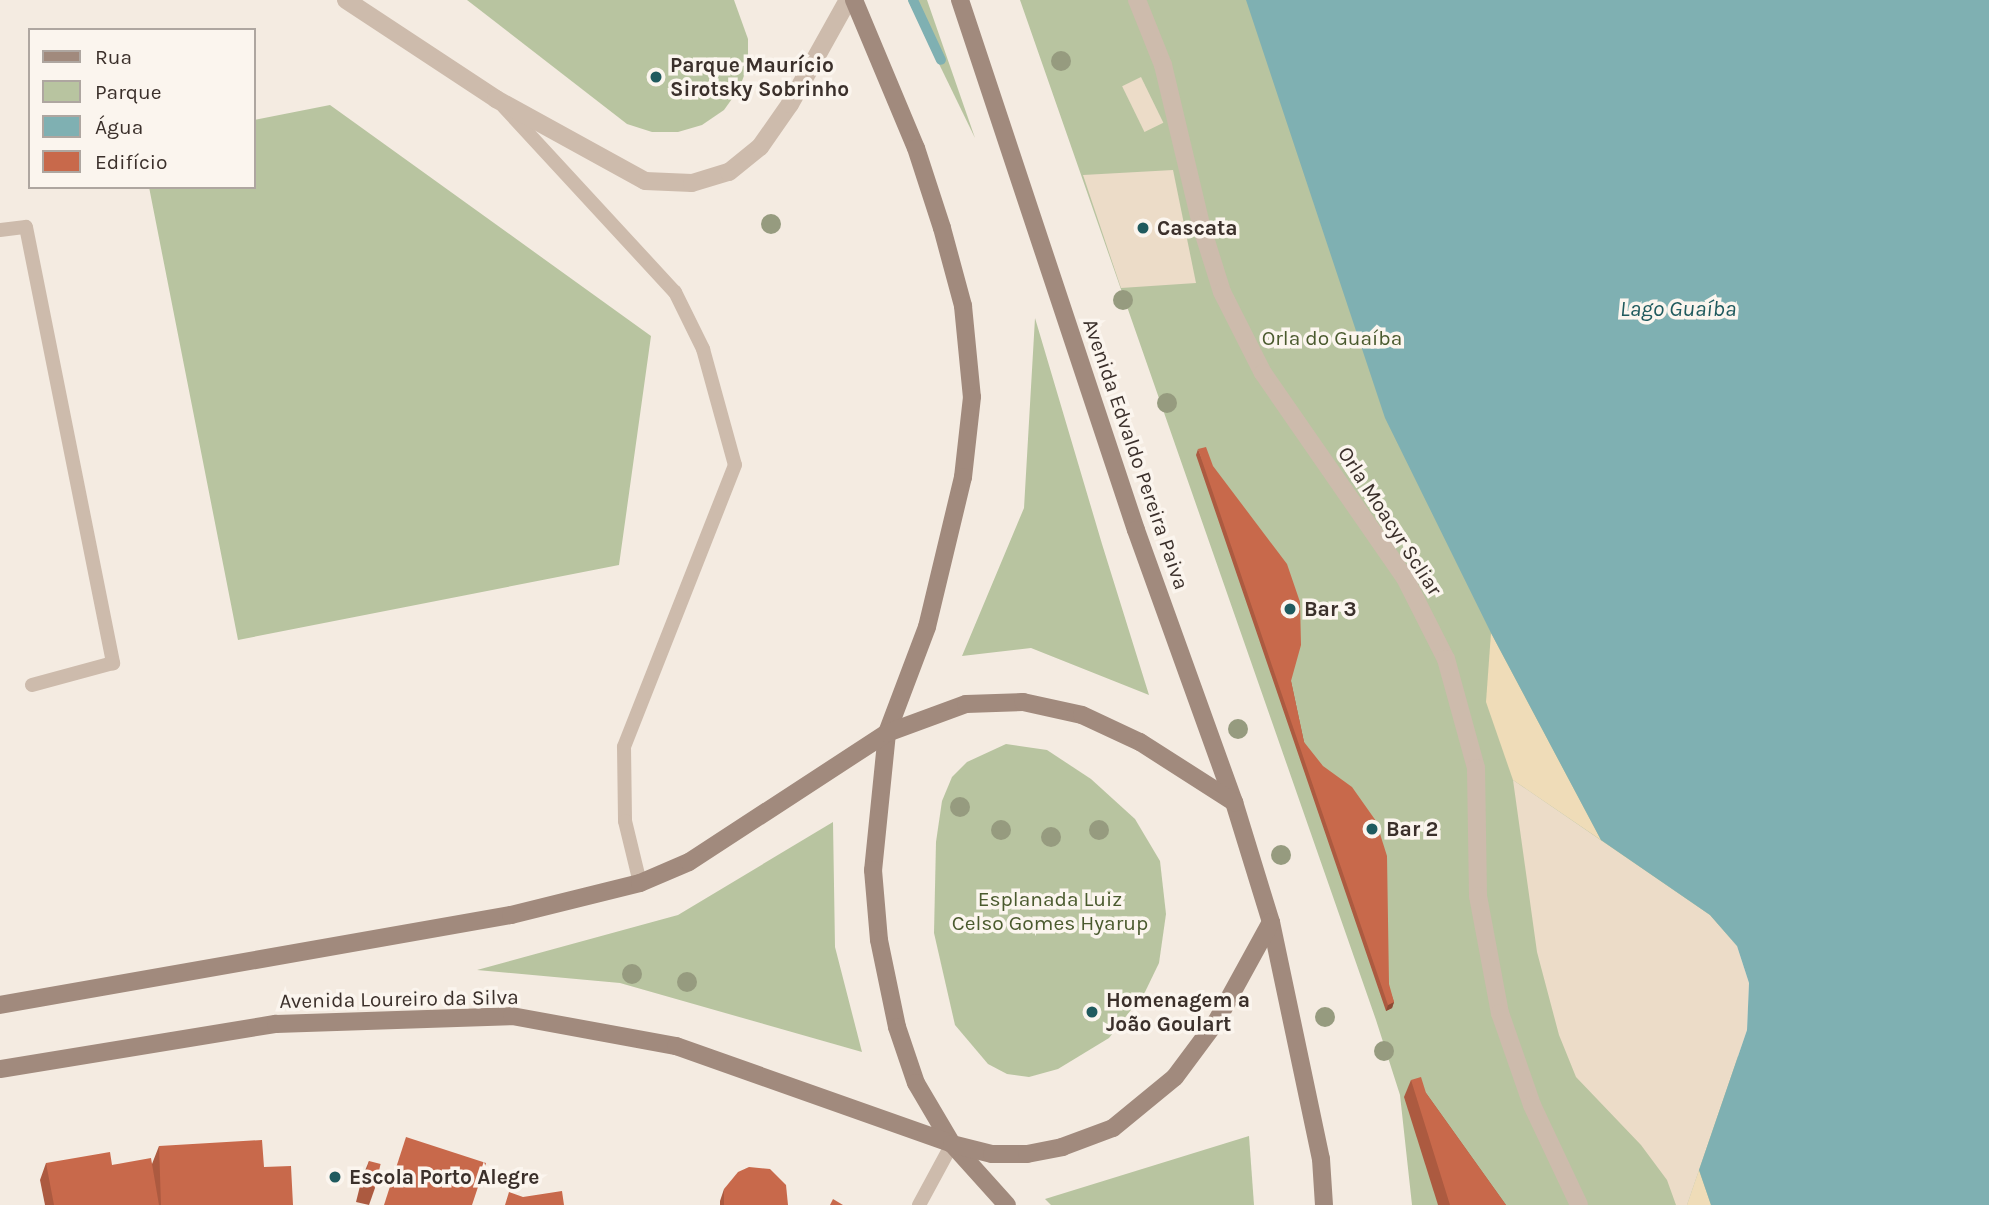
<!DOCTYPE html>
<html>
<head>
<meta charset="utf-8">
<style>
	body { margin:0 }
	#map { position:relative; width:1989px; height:1205px; overflow:hidden; background:#f4ebe1; font-family:Karla,sans-serif }
	div>[style] { position:absolute }
	[style*='--x'] { left:calc(var(--x)*1px); top:calc(var(--y)*1px); width:calc(var(--w)*1px); rotate:calc(var(--a)*1deg) }
	.green>* { inset:0; background:#b8c4a0 }
	.sand>* { inset:0; background:#efdcb8 }
	.plaza>* { inset:0; background:#ecdcc8; transform-origin:0 0 }
	.water>* { inset:0; background:#7fb0b2 }
	.stream>* { height:10px; margin:-5px; padding:0 5px; transform-origin:5px; border-radius:5px; background:#7fb0b2 }
	.service>* { height:14px; margin:-7px; padding:0 7px; transform-origin:7px; border-radius:7px; background:#cdbbac }
	.pedestrian>* { height:18px; margin:-9px; padding:0 9px; transform-origin:9px; border-radius:9px; background:#cdbbac }
	.minor>* { height:18px; margin:-9px; padding:0 9px; transform-origin:9px; border-radius:9px; background:#cdbbac }
	.secondary>* { height:18px; margin:-9px; padding:0 9px; transform-origin:9px; border-radius:9px; background:#a18a7d }
	.trees>* { width:20px; height:20px; margin:-10px; border-radius:50%; background:#969b7f }
	.wall>* { inset:0; background:#ac5a40 }
	.shaded-wall>* { inset:0; background:#8c4a34 }
	.building>* { inset:0; background:#c8694b; transform-origin:0 0 }
	.dots>* { width:19px; height:19px; translate:-50% -50%; box-sizing:border-box; border:4px solid #fbf5ee; border-radius:50% }
	span { translate:-50% -50%; white-space:nowrap; text-align:center; line-height:1.15; -webkit-text-stroke:7px #fbf5ee; paint-order:stroke }
	.poi-label { font-size:21px; color:#3b302b; font-weight:700 }
	.left { translate:0 -50%; text-align:left }
	.park-label { font-size:21px; color:#4a5a2e }
	.street-label { font-size:21px; color:#3b302b }
	.water-label { font-size:23px; color:#1f5a5e; font-style:italic }
	.legend { position:absolute; left:28px; top:28px; width:228px; height:161px; box-sizing:border-box; background:#fbf5ee; border:2px solid #aea6a0; margin:0; padding:9px 12px; list-style:none; font-size:21px; color:#3b302b }
	.legend li { display:flex; align-items:center; gap:14px; height:35px }
	.legend b { width:35px; border:2px solid #aea6a0 }
</style>
</head>
<body>
<div id="map">
	<div class="green">
		<i style="clip-path:polygon(467px 0,734px 0,748px 39px,748px 65px,739px 89px,724px 110px,702px 125px,678px 132px,652px 132px,627px 124px)"></i>
		<i style="clip-path:polygon(908px 0,927px 0,975px 138px)"></i>
		<i style="clip-path:polygon(1020px 0,1307px 0,1663px 882px,1711px 915px,1737px 946px,1739px 1205px,1412px 1205px,1400px 1095px,1376px 1020px)"></i>
		<i style="clip-path:polygon(330px 105px,651px 336px,619px 565px,238px 640px,149px 187px,254px 187px,254px 120px)"></i>
		<i style="clip-path:polygon(1035px 318px,1102px 544px,1149px 695px,1031px 648px,962px 656px,1024px 508px)"></i>
		<i style="clip-path:polygon(1006px 744px,1047px 750px,1091px 779px,1135px 819px,1160px 861px,1166px 914px,1159px 963px,1145px 992px,1109px 1038px,1058px 1069px,1029px 1077px,1007px 1074px,988px 1064px,955px 1025px,934px 933px,936px 842px,942px 801px,952px 777px,967px 762px)"></i>
		<i style="clip-path:polygon(833px 822px,835px 947px,862px 1052px,620px 983px,477px 970px,678px 915px)"></i>
		<i style="clip-path:polygon(1249px 1136px,1254px 1205px,1051px 1205px,1045px 1199px)"></i>
	</div>
	<div class="sand">
		<i style="clip-path:polygon(1491px 633px,1601px 840px,1513px 780px,1486px 702px)"></i>
		<i style="clip-path:polygon(1699px 1170px,1711px 1205px,1687px 1205px)"></i>
	</div>
	<div class="plaza">
		<i style="left:1141px;top:77px;width:51px;height:21px;rotate:64deg"></i>
		<i style="clip-path:polygon(1173px 170px,1196px 283px,1121px 288px,1083px 175px)"></i>
		<i style="clip-path:polygon(1513px 780px,1710px 915px,1737px 946px,1749px 983px,1747px 1030px,1687px 1205px,1676px 1205px,1667px 1180px,1641px 1145px,1576px 1077px,1559px 1035px,1537px 952px)"></i>
	</div>
	<div class="water">
		<i style="clip-path:polygon(1246px 0,1989px 0,1989px 1205px,1711px 1205px,1699px 1170px,1747px 1030px,1749px 983px,1737px 946px,1710px 915px,1601px 840px,1491px 633px,1385px 418px)"></i>
	</div>
	<div class="stream">
		<i style="--x:913;--y:0;--w:66;--a:65"></i>
	</div>
	<div class="service">
		<i style="--x:504;--y:107;--w:252;--a:47.3"></i>
		<i style="--x:675;--y:292;--w:64;--a:63.8"></i>
		<i style="--x:703;--y:349;--w:120;--a:74.6"></i>
		<i style="--x:735;--y:465;--w:303;--a:111.5"></i>
		<i style="--x:624;--y:747;--w:74;--a:89.2"></i>
		<i style="--x:625;--y:821;--w:64;--a:76.4"></i>
		<i style="--x:0;--y:230;--w:26;--a:-7"></i>
		<i style="--x:26;--y:227;--w:445;--a:78.7"></i>
		<i style="--x:113;--y:663;--w:84;--a:164.8"></i>
		<i style="--x:919;--y:1205;--w:69;--a:-61.6"></i>
	</div>
	<div class="pedestrian">
		<i style="--x:1137;--y:0;--w:70;--a:68.2"></i>
		<i style="--x:1163;--y:65;--w:164;--a:76.6"></i>
		<i style="--x:1201;--y:225;--w:70;--a:72.6"></i>
		<i style="--x:1222;--y:292;--w:91;--a:63.2"></i>
		<i style="--x:1263;--y:373;--w:249;--a:55.3"></i>
		<i style="--x:1405;--y:578;--w:91;--a:63.2"></i>
		<i style="--x:1446;--y:659;--w:113;--a:74.6"></i>
		<i style="--x:1476;--y:768;--w:128;--a:89.1"></i>
		<i style="--x:1478;--y:896;--w:119;--a:79.4"></i>
		<i style="--x:1500;--y:1013;--w:97;--a:70.8"></i>
		<i style="--x:1532;--y:1105;--w:110;--a:64.8"></i>
	</div>
	<div class="minor">
		<i style="--x:346;--y:0;--w:180;--a:33.4"></i>
		<i style="--x:496;--y:99;--w:170;--a:28.8"></i>
		<i style="--x:645;--y:181;--w:47;--a:2.4"></i>
		<i style="--x:692;--y:183;--w:39;--a:-17"></i>
		<i style="--x:729;--y:172;--w:40;--a:-39"></i>
		<i style="--x:760;--y:147;--w:52;--a:-55.1"></i>
		<i style="--x:790;--y:104;--w:119;--a:-60.9"></i>
	</div>
	<div class="secondary">
		<i style="--x:854;--y:0;--w:160;--a:67.3"></i>
		<i style="--x:916;--y:148;--w:84;--a:72"></i>
		<i style="--x:942;--y:228;--w:81;--a:74.9"></i>
		<i style="--x:963;--y:306;--w:91;--a:84.4"></i>
		<i style="--x:972;--y:397;--w:81;--a:96.4"></i>
		<i style="--x:963;--y:477;--w:154;--a:103.5"></i>
		<i style="--x:927;--y:627;--w:113;--a:110.7"></i>
		<i style="--x:887;--y:733;--w:138;--a:95.8"></i>
		<i style="--x:873;--y:870;--w:70;--a:85.1"></i>
		<i style="--x:879;--y:940;--w:89;--a:78.3"></i>
		<i style="--x:897;--y:1027;--w:59;--a:71.3"></i>
		<i style="--x:916;--y:1083;--w:71;--a:59.5"></i>
		<i style="--x:952;--y:1144;--w:82;--a:48"></i>
		<i style="--x:960;--y:0;--w:558;--a:71.63"></i>
		<i style="--x:1136;--y:530;--w:289;--a:70.2"></i>
		<i style="--x:1234;--y:802;--w:126;--a:72.9"></i>
		<i style="--x:1271;--y:922;--w:242;--a:78.1"></i>
		<i style="--x:1321;--y:1159;--w:46;--a:86.3"></i>
		<i style="--x:0;--y:1005;--w:519;--a:-9.99"></i>
		<i style="--x:511;--y:915;--w:133;--a:-13.9"></i>
		<i style="--x:640;--y:883;--w:53;--a:-23.2"></i>
		<i style="--x:689;--y:862;--w:236;--a:-33.1"></i>
		<i style="--x:887;--y:733;--w:84;--a:-20.2"></i>
		<i style="--x:966;--y:704;--w:57;--a:-2"></i>
		<i style="--x:1023;--y:702;--w:60;--a:12.4"></i>
		<i style="--x:1082;--y:715;--w:64;--a:25"></i>
		<i style="--x:1140;--y:742;--w:112;--a:32.6"></i>
		<i style="--x:0;--y:1069;--w:280;--a:-9.3"></i>
		<i style="--x:276;--y:1024;--w:236;--a:-1.9"></i>
		<i style="--x:512;--y:1016;--w:167;--a:10.4"></i>
		<i style="--x:676;--y:1046;--w:293;--a:19.5"></i>
		<i style="--x:952;--y:1144;--w:41;--a:14"></i>
		<i style="--x:992;--y:1154;--w:35;--a:0"></i>
		<i style="--x:1027;--y:1154;--w:36;--a:-11"></i>
		<i style="--x:1062;--y:1147;--w:54;--a:-20.4"></i>
		<i style="--x:1113;--y:1128;--w:80;--a:-39.4"></i>
		<i style="--x:1175;--y:1077;--w:69;--a:-53.3"></i>
		<i style="--x:1216;--y:1022;--w:114;--a:-61.2"></i>
	</div>
	<div class="trees">
		<i style="left:1061px;top:61px"></i>
		<i style="left:771px;top:224px"></i>
		<i style="left:1123px;top:300px"></i>
		<i style="left:1167px;top:403px"></i>
		<i style="left:1238px;top:729px"></i>
		<i style="left:960px;top:807px"></i>
		<i style="left:1001px;top:830px"></i>
		<i style="left:1099px;top:830px"></i>
		<i style="left:1051px;top:837px"></i>
		<i style="left:1281px;top:855px"></i>
		<i style="left:632px;top:974px"></i>
		<i style="left:687px;top:982px"></i>
		<i style="left:1325px;top:1017px"></i>
		<i style="left:1384px;top:1051px"></i>
	</div>
	<div class="wall">
		<i style="clip-path:polygon(1198px 449px,1291px 681px,1304px 742px,1394px 1002px,1392px 1008px,1386px 1011px,1196px 455px)"></i>
		<i style="clip-path:polygon(1411px 1080px,1426px 1093px,1506px 1205px,1438px 1205px,1404px 1097px)"></i>
		<i style="clip-path:polygon(159px 1146px,264px 1167px,293px 1205px,45px 1205px,40px 1180px,46px 1163px,112px 1165px,152px 1164px)"></i>
		<i style="clip-path:polygon(369px 1161px,375px 1188px,369px 1205px,356px 1202px,362px 1178px)"></i>
		<i style="clip-path:polygon(724px 1189px,788px 1205px,720px 1205px,720px 1201px)"></i>
	</div>
	<div class="shaded-wall">
		<i style="clip-path:polygon(1394px 1002px,1392px 1008px,1386px 1011px,1388px 1005px)"></i>
	</div>
	<div class="building">
		<i style="clip-path:polygon(1206px 447px,1213px 466px,1287px 564px,1300px 602px,1301px 645px,1291px 681px,1304px 742px,1323px 766px,1352px 787px,1376px 821px,1387px 856px,1389px 984px,1394px 1002px,1388px 1005px,1198px 449px)"></i>
		<i style="clip-path:polygon(1421px 1077px,1426px 1093px,1506px 1205px,1450px 1205px,1411px 1080px)"></i>
		<i style="clip-path:polygon(406px 1137px,486px 1163px,472px 1205px,384px 1205px)"></i>
		<i style="clip-path:polygon(262px 1140px,264px 1167px,291px 1166px,293px 1205px,161px 1205px,159px 1146px)"></i>
		<i style="clip-path:polygon(110px 1152px,112px 1165px,151px 1158px,159px 1205px,54px 1205px,46px 1163px)"></i>
		<i style="left:369px;top:1161px;width:12px;height:24px;rotate:14deg"></i>
		<i style="clip-path:polygon(749px 1167px,770px 1169px,786px 1185px,788px 1205px,724px 1205px,724px 1189px,738px 1172px)"></i>
		<i style="clip-path:polygon(562px 1191px,564px 1205px,505px 1205px,509px 1192px,523px 1197px)"></i>
		<i style="clip-path:polygon(833px 1199px,843px 1205px,830px 1205px)"></i>
	</div>
	<div class="dots">
		<i style="left:656px;top:77px;background:#1f5a5e"></i>
		<i style="left:1143px;top:228px;background:#1f5a5e"></i>
		<i style="left:1290px;top:609px;background:#1f5a5e"></i>
		<i style="left:1372px;top:829px;background:#1f5a5e"></i>
		<i style="left:1092px;top:1012px;background:#1f5a5e"></i>
		<i style="left:335px;top:1177px;background:#1f5a5e"></i>
	</div>
	<div class="poi-label">
		<span class="left" style="left:670px;top:77px">Parque Maurício<br>Sirotsky Sobrinho</span>
		<span class="left" style="left:1157px;top:228px">Cascata</span>
		<span class="left" style="left:1304px;top:609px">Bar 3</span>
		<span class="left" style="left:1386px;top:829px">Bar 2</span>
		<span class="left" style="left:1106px;top:1012px">Homenagem a<br>João Goulart</span>
		<span class="left" style="left:349px;top:1177px">Escola Porto Alegre</span>
	</div>
	<div class="park-label">
		<span style="left:1332px;top:338px">Orla do Guaíba</span>
		<span style="left:1050px;top:911px">Esplanada Luiz<br>Celso Gomes Hyarup</span>
	</div>
	<div class="street-label">
		<span style="left:1136px;top:454px;rotate:71deg">Avenida Edvaldo Pereira Paiva</span>
		<span style="left:1390px;top:521px;rotate:57deg">Orla Moacyr Scliar</span>
		<span style="left:399px;top:999px;rotate:-1deg">Avenida Loureiro da Silva</span>
	</div>
	<div class="water-label">
		<span style="left:1678px;top:309px">Lago Guaíba</span>
	</div>
	<ul class="legend">
	<li><b style="height:9px;background:#a18a7d"></b>Rua</li>
	<li><b style="height:19px;background:#b8c4a0"></b>Parque</li>
	<li><b style="height:19px;background:#7fb0b2"></b>Água</li>
	<li><b style="height:19px;background:#c8694b"></b>Edifício</li>
	</ul>
</div>
</body>
</html>
